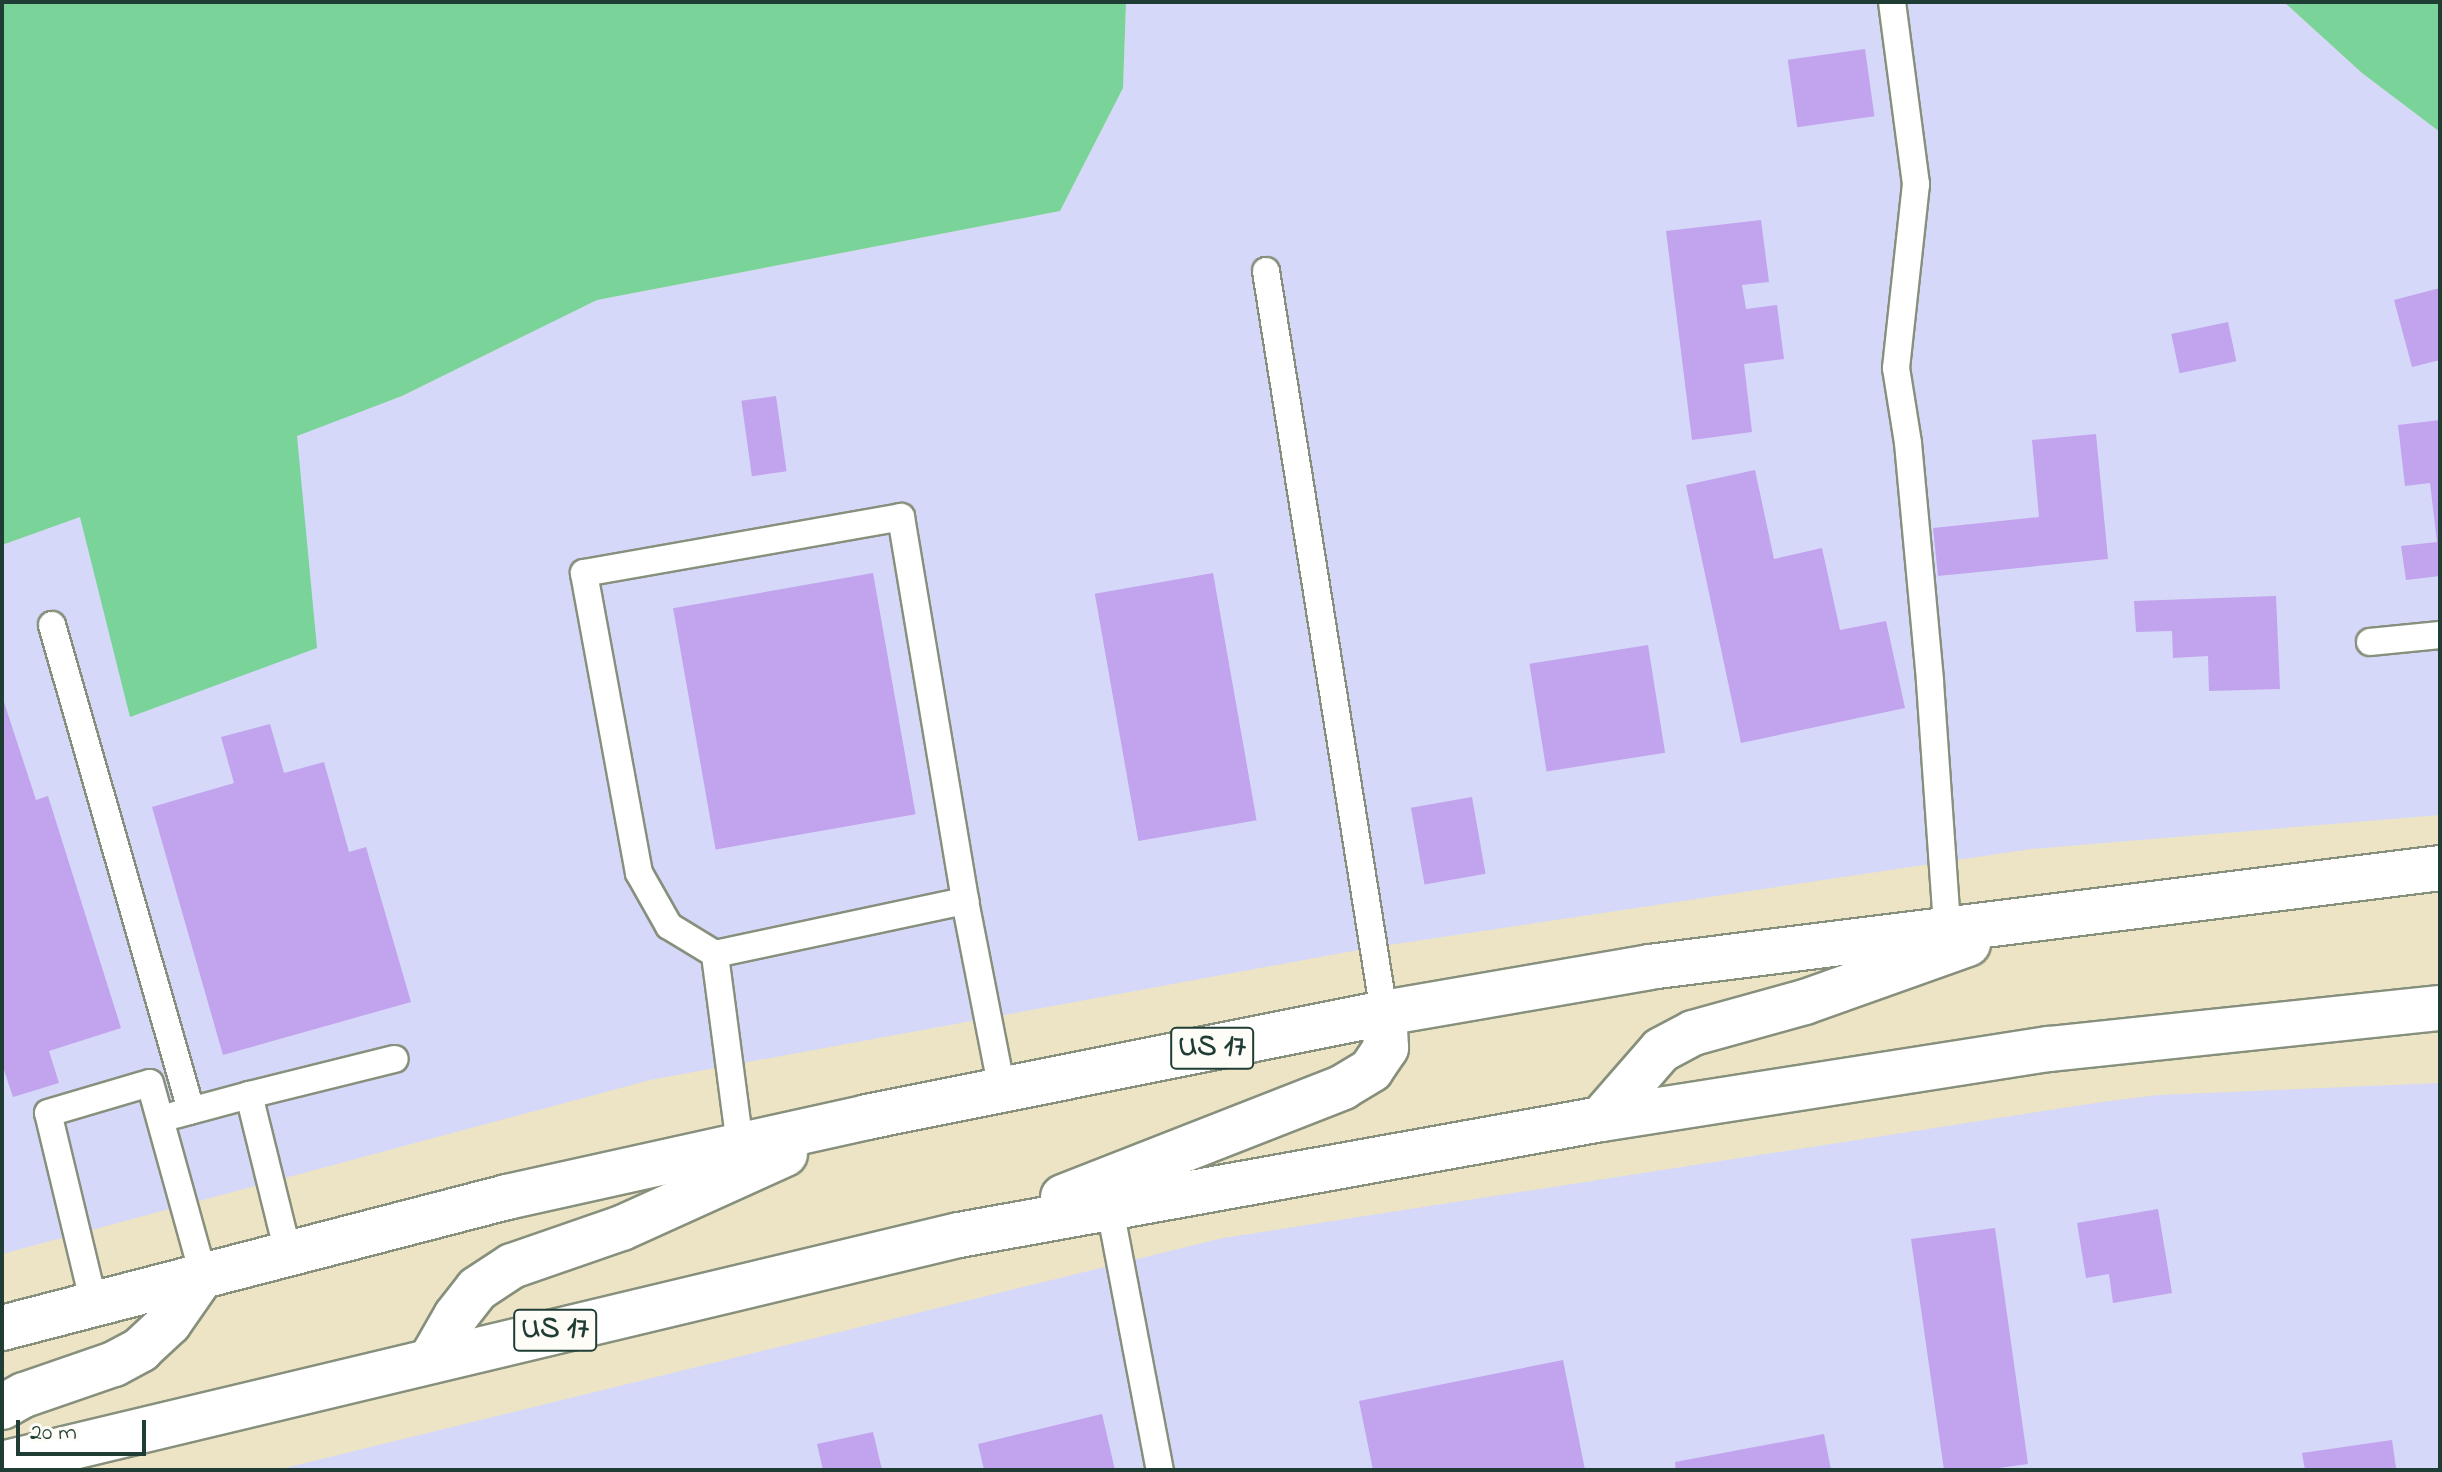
<!DOCTYPE html>
<html>
<head>
<meta charset="utf-8">
<style>
	body { margin:0 }
	#map { position:relative; width:2442px; height:1472px; overflow:hidden; background:#ece4c5; font-family:"Indie Flower",sans-serif }
	div>[style] { position:absolute }
	[style*='--x'] { left:calc(var(--x)*1px); top:calc(var(--y)*1px); width:calc(var(--w)*1px); rotate:calc(var(--a)*1deg) }
	.built>* { inset:0; background:#d5d8f9 }
	.green>* { inset:0; background:#7ad399 }
	.building>* { inset:0; background:#c2a3ed; transform-origin:0 0 }
	.roads { filter:drop-shadow(2px 0 #86907c) drop-shadow(-2px 0 #86907c) drop-shadow(0 2px #86907c) drop-shadow(0 -2px #86907c) }
	.service>* { height:26px; margin:-13px; padding:0 13px; transform-origin:13px; border-radius:13px; background:#fff }
	.primary>* { height:44px; margin:-22px; padding:0 22px; transform-origin:22px; border-radius:22px; background:#fff }
	span { translate:-50% -50%; white-space:nowrap; text-align:center; line-height:1.15; -webkit-text-stroke:6px #fdfcf7; paint-order:stroke }
	.shield-label span { padding:2px 6px; background:#fdfcf7; border:2px solid; border-radius:6px; -webkit-text-stroke-width:0 }
	.shield-label { font-size:30px; color:#1f3d34; font-weight:700 }
	.frame { position:absolute; inset:0; border:4px solid #1f3d34; pointer-events:none }
	.scale { position:absolute; left:16px; top:1420px; width:130px; height:36px; box-sizing:border-box; border:4px solid #1f3d34; border-top:0; padding-left:10px; font-size:24px; line-height:28px; white-space:nowrap; color:#1f3d34; -webkit-text-stroke:6px #fdfcf7; paint-order:stroke }
</style>
</head>
<body>
<div id="map">
	<div class="built">
		<i style="clip-path:polygon(1126px 2px,2284px 2px,2362px 73px,2440px 132px,2440px 815px,2031px 849px,1369px 948px,650px 1080px,2px 1254px,2px 545px,402px 396px,597px 300px,1060px 211px,1123px 88px)"></i>
		<i style="clip-path:polygon(2440px 1083px,2440px 1470px,277px 1470px,1223px 1238px,2102px 1102px,2158px 1095px)"></i>
	</div>
	<div class="green">
		<i style="clip-path:polygon(2px 2px,1126px 2px,1123px 88px,1060px 211px,597px 300px,402px 396px,297px 436px,317px 648px,130px 717px,80px 517px,2px 545px)"></i>
		<i style="clip-path:polygon(2284px 2px,2440px 2px,2440px 132px,2362px 73px)"></i>
	</div>
	<div class="building">
		<i style="left:1865px;top:49px;width:68px;height:78px;rotate:82deg"></i>
		<i style="clip-path:polygon(1761px 220px,1769px 282px,1742px 285px,1746px 309px,1777px 305px,1784px 359px,1744px 364px,1752px 432px,1692px 440px,1666px 231px)"></i>
		<i style="clip-path:polygon(2440px 288px,2440px 360px,2412px 367px,2394px 300px)"></i>
		<i style="left:2228px;top:322px;width:40px;height:58px;rotate:78deg"></i>
		<i style="left:776px;top:396px;width:76px;height:35px;rotate:82deg"></i>
		<i style="clip-path:polygon(2440px 420px,2440px 576px,2406px 580px,2401px 546px,2437px 542px,2430px 483px,2405px 486px,2398px 425px)"></i>
		<i style="clip-path:polygon(2096px 434px,2108px 559px,1938px 576px,1933px 528px,2039px 517px,2032px 440px)"></i>
		<i style="clip-path:polygon(1755px 470px,1774px 559px,1822px 548px,1840px 630px,1886px 621px,1905px 708px,1741px 743px,1686px 485px)"></i>
		<i style="left:873px;top:573px;width:245px;height:203px;rotate:80deg"></i>
		<i style="left:1213px;top:573px;width:251px;height:120px;rotate:80deg"></i>
		<i style="clip-path:polygon(2276px 596px,2280px 689px,2209px 691px,2208px 656px,2173px 658px,2172px 631px,2136px 632px,2134px 601px)"></i>
		<i style="left:1648px;top:645px;width:109px;height:120px;rotate:81deg"></i>
		<i style="clip-path:polygon(2px 696px,36px 800px,48px 796px,121px 1028px,49px 1051px,59px 1083px,13px 1097px,2px 1064px)"></i>
		<i style="clip-path:polygon(270px 724px,284px 773px,324px 762px,349px 852px,366px 847px,411px 1002px,223px 1055px,152px 807px,234px 783px,221px 737px)"></i>
		<i style="left:1472px;top:797px;width:78px;height:62px;rotate:80deg"></i>
		<i style="clip-path:polygon(2158px 1209px,2172px 1293px,2113px 1303px,2109px 1274px,2086px 1278px,2077px 1223px)"></i>
		<i style="clip-path:polygon(1995px 1228px,2028px 1464px,1984px 1470px,1944px 1470px,1911px 1239px)"></i>
		<i style="clip-path:polygon(1563px 1360px,1585px 1470px,1373px 1470px,1359px 1401px)"></i>
		<i style="clip-path:polygon(1102px 1414px,1115px 1470px,984px 1470px,978px 1444px)"></i>
		<i style="clip-path:polygon(873px 1432px,882px 1470px,823px 1470px,817px 1444px)"></i>
		<i style="clip-path:polygon(1824px 1434px,1831px 1470px,1676px 1470px,1675px 1462px)"></i>
		<i style="clip-path:polygon(2392px 1440px,2396px 1468px,2305px 1470px,2302px 1453px)"></i>
	</div>
	<div class="roads">
		<div class="service">
			<i style="--x:1892;--y:2;--w:184;--a:82.5"></i>
			<i style="--x:1916;--y:184;--w:185;--a:96.2"></i>
			<i style="--x:1896;--y:368;--w:76;--a:80.9"></i>
			<i style="--x:1908;--y:443;--w:240;--a:84.7"></i>
			<i style="--x:1930;--y:682;--w:247;--a:86"></i>
			<i style="--x:1266;--y:271;--w:751;--a:80.96"></i>
			<i style="--x:52;--y:625;--w:505;--a:74.01"></i>
			<i style="--x:2370;--y:642;--w:70;--a:-5.7"></i>
			<i style="--x:715;--y:954;--w:54;--a:-148.7"></i>
			<i style="--x:669;--y:926;--w:61;--a:-119.5"></i>
			<i style="--x:639;--y:873;--w:305;--a:-100.4"></i>
			<i style="--x:584;--y:573;--w:322;--a:-10"></i>
			<i style="--x:901;--y:517;--w:389;--a:80.5"></i>
			<i style="--x:249;--y:1095;--w:150;--a:-13.9"></i>
			<i style="--x:175;--y:1115;--w:77;--a:-15.1"></i>
			<i style="--x:249;--y:1095;--w:163;--a:76.1"></i>
			<i style="--x:740;--y:1145;--w:193;--a:-97.5"></i>
			<i style="--x:715;--y:954;--w:256;--a:-12"></i>
			<i style="--x:965;--y:901;--w:193;--a:78.9"></i>
			<i style="--x:1110;--y:1209;--w:266;--a:79.2"></i>
			<i style="--x:94;--y:1304;--w:196;--a:-103.5"></i>
			<i style="--x:48;--y:1113;--w:106;--a:-16.4"></i>
			<i style="--x:150;--y:1083;--w:198;--a:74.5"></i>
		</div>
		<div class="primary">
			<i style="--x:1601;--y:1119;--w:91;--a:-49"></i>
			<i style="--x:1661;--y:1050;--w:36;--a:-28"></i>
			<i style="--x:1693;--y:1033;--w:116;--a:-15.5"></i>
			<i style="--x:1805;--y:1002;--w:173;--a:-19.6"></i>
			<i style="--x:1063;--y:1197;--w:301;--a:-21.4"></i>
			<i style="--x:1343;--y:1087;--w:33;--a:-31"></i>
			<i style="--x:1371;--y:1070;--w:27;--a:-56"></i>
			<i style="--x:1386;--y:1048;--w:35;--a:-93"></i>
			<i style="--x:2;--y:1328;--w:522;--a:-14.54"></i>
			<i style="--x:507;--y:1197;--w:369;--a:-12.5"></i>
			<i style="--x:867;--y:1117;--w:527;--a:-11.37"></i>
			<i style="--x:1384;--y:1013;--w:269;--a:-9.8"></i>
			<i style="--x:1649;--y:967;--w:797;--a:-7.13"></i>
			<i style="--x:432;--y:1358;--w:48;--a:-60.3"></i>
			<i style="--x:456;--y:1316;--w:34;--a:-52"></i>
			<i style="--x:477;--y:1289;--w:42;--a:-33.3"></i>
			<i style="--x:512;--y:1266;--w:116;--a:-19.1"></i>
			<i style="--x:622;--y:1228;--w:179;--a:-24.4"></i>
			<i style="--x:2;--y:1407;--w:25;--a:-29"></i>
			<i style="--x:24;--y:1395;--w:95;--a:-19"></i>
			<i style="--x:114;--y:1364;--w:30;--a:-28"></i>
			<i style="--x:140;--y:1350;--w:40;--a:-43"></i>
			<i style="--x:169;--y:1323;--w:60;--a:-55.2"></i>
			<i style="--x:2;--y:1464;--w:984;--a:-13.46"></i>
			<i style="--x:959;--y:1235;--w:652;--a:-10.24"></i>
			<i style="--x:1601;--y:1119;--w:453;--a:-8.9"></i>
			<i style="--x:2049;--y:1049;--w:393;--a:-6"></i>
		</div>
	</div>
	<div class="shield-label">
		<span style="left:1212px;top:1048px">US 17</span>
		<span style="left:555px;top:1330px">US 17</span>
	</div>
	<div class="frame"></div>
	<div class="scale">20 m</div>
</div>
</body>
</html>
